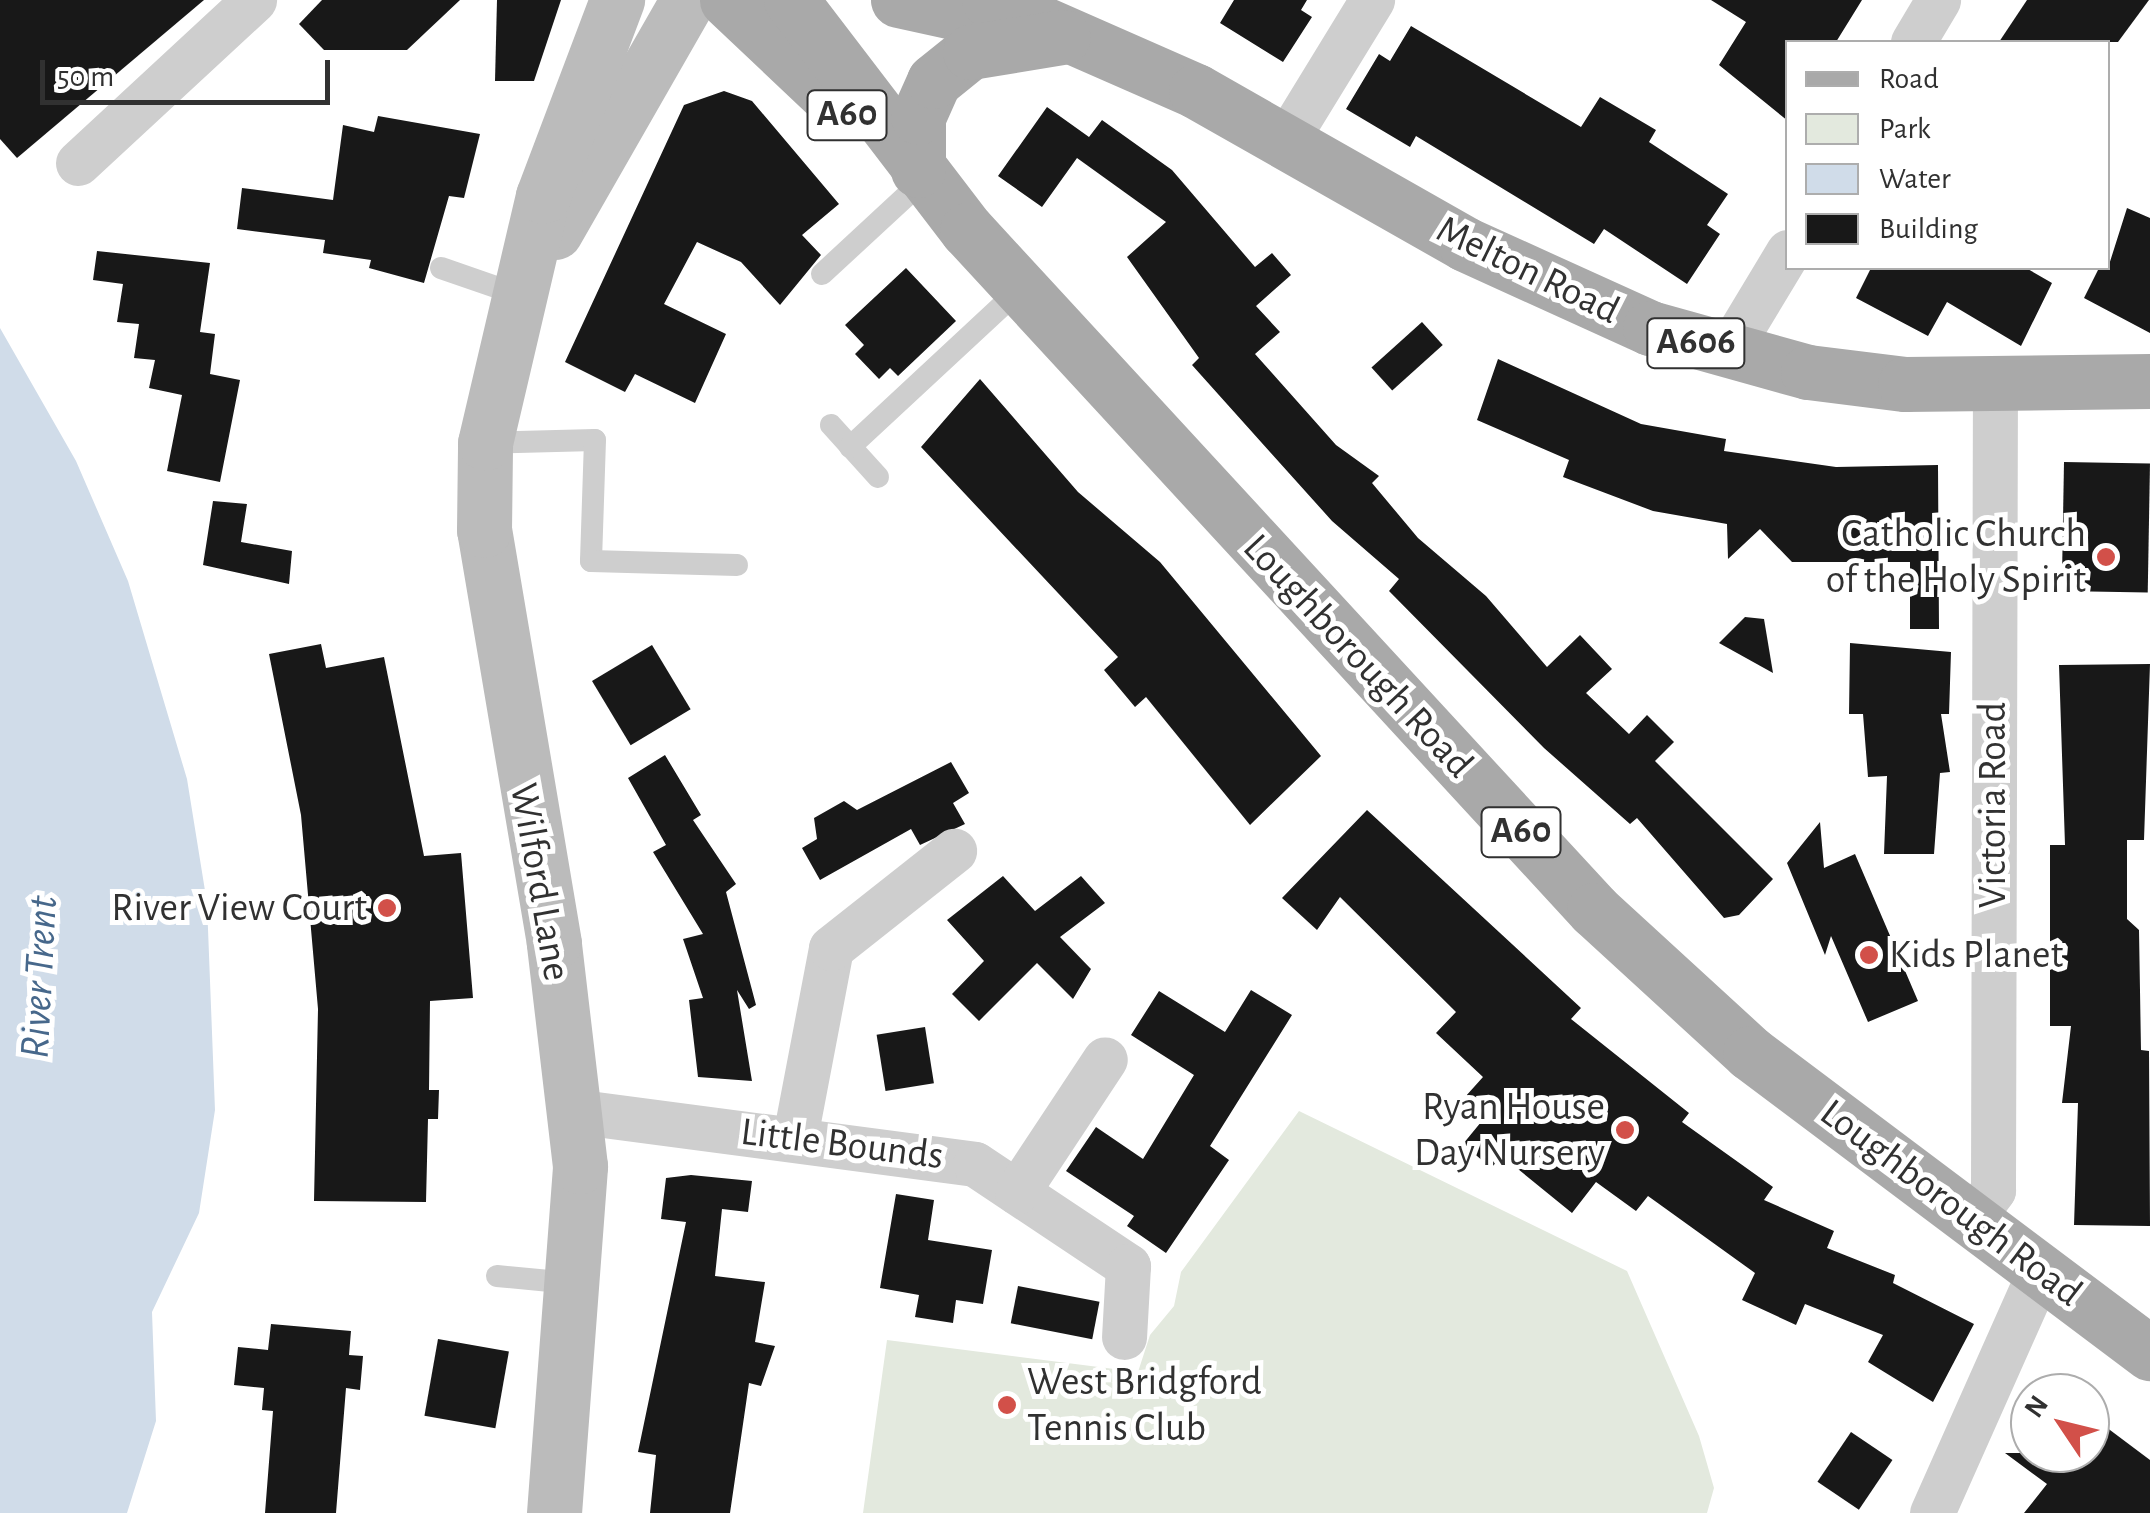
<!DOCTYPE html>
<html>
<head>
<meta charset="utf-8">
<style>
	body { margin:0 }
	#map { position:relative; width:2150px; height:1513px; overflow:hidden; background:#fff; font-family:"Alegreya Sans",sans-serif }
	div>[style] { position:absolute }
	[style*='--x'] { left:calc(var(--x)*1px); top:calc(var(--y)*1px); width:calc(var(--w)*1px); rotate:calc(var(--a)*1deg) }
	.green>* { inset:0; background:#e3e9de }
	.water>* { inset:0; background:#d0dce9 }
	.building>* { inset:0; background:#181818; transform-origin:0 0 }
	.service>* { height:22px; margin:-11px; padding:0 11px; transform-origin:11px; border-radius:11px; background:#cecece }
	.minor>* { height:45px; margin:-22.5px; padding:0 22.5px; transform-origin:22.5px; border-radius:22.5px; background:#cecece }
	.secondary>* { height:55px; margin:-27.5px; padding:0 27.5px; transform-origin:27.5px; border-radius:27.5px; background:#bbb }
	.primary>* { height:55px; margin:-27.5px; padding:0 27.5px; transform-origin:27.5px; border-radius:27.5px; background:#a9a9a9 }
	.dots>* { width:28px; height:28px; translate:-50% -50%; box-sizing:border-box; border:5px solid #fff; border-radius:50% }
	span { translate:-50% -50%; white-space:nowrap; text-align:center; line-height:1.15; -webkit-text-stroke:10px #fff; paint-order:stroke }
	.shield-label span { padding:2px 8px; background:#fff; border:2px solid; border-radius:8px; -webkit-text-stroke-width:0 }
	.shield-label { font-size:38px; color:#313131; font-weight:700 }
	.street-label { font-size:40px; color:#313131 }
	.poi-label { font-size:40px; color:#313131 }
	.right { translate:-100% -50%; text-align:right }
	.left { translate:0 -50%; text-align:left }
	.water-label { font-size:42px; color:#47688b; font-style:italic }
	.legend { position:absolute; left:1785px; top:40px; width:325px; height:230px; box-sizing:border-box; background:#fff; border:2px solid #adadad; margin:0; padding:12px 18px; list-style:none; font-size:30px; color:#313131 }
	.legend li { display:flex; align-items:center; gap:20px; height:50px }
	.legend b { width:50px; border:2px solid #adadad }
	.north { position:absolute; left:2010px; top:1373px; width:100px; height:100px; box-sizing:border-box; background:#fff; border:2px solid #adadad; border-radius:50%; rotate:305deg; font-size:28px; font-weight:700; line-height:40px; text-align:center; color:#313131 }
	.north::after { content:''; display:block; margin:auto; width:35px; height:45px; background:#d25049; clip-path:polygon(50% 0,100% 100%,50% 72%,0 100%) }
	.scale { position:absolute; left:40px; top:60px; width:290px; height:45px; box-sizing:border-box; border:5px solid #313131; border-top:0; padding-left:12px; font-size:30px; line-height:35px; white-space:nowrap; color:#313131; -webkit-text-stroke:8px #fff; paint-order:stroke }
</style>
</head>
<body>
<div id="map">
	<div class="green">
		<i style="clip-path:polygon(1299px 1111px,1627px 1271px,1699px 1436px,1714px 1488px,1707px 1513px,863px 1513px,887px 1340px,1138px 1372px,1150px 1335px,1174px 1306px,1181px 1272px)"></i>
	</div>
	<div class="water">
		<i style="clip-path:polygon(0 328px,76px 461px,128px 581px,187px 779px,207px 903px,215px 1110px,199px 1213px,152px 1312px,156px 1421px,127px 1513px,0 1513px)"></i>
	</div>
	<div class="building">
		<i style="clip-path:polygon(0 0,204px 0,17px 158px,0 139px)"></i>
		<i style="clip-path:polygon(322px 0,460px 0,407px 50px,324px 50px,299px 24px)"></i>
		<i style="clip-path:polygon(497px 0,561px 0,534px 81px,495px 81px)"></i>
		<i style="clip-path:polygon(1234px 0,1307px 0,1301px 10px,1312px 17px,1283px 62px,1220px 23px)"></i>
		<i style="clip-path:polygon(1711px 0,1862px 0,1836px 42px,1788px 42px,1788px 121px,1719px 65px,1746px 22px)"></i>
		<i style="clip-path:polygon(2027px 0,2149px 0,2118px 42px,1999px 42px)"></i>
		<i style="clip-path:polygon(1411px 26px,1581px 127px,1600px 97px,1656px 130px,1649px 142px,1728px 194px,1707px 225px,1720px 234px,1687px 284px,1604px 229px,1594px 244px,1416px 136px,1410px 147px,1346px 109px,1379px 54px,1390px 61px)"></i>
		<i style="clip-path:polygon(724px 91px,752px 101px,839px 204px,802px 235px,821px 255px,780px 305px,741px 262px,697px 242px,664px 304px,726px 334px,695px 403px,635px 374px,625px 392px,565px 362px,684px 105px)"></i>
		<i style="clip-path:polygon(1047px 107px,1089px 137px,1102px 120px,1172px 170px,1255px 267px,1272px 253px,1291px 275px,1256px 306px,1280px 332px,1255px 354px,1336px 445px,1379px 476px,1372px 483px,1418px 538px,1486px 596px,1547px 667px,1580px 635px,1612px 669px,1586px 693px,1629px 734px,1647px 715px,1674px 742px,1655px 761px,1773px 879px,1739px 915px,1724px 918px,1637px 818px,1630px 824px,1544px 748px,1389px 591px,1399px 579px,1332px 521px,1192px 365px,1199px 358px,1127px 257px,1166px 222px,1077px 158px,1042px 207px,998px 176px)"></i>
		<i style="clip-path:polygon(378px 116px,480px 134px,464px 198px,449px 196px,424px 283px,369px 268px,371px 260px,323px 253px,325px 240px,237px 229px,242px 188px,333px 200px,343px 125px,374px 132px)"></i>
		<i style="clip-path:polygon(2127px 208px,2150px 218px,2150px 333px,2084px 298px,2099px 268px,2108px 268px)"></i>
		<i style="clip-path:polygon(97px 251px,210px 263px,200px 332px,215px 334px,210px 374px,240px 380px,220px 482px,167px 471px,182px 395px,149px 388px,155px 360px,134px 358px,139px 324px,117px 322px,123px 284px,93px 280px)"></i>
		<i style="clip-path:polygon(906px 268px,956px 321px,898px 376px,890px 368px,879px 379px,855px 354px,864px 345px,845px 325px)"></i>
		<i style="clip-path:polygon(1871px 268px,2026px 268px,2052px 283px,2021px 346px,1947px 302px,1928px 336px,1856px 298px)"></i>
		<i style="left:1422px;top:322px;width:31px;height:68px;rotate:48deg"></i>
		<i style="clip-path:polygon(1498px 359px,1641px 424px,1726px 439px,1724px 451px,1836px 467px,1938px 465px,1939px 629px,1910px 629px,1910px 562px,1792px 562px,1760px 529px,1728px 559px,1727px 524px,1653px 511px,1563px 477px,1569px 460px,1477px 420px)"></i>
		<i style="clip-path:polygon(980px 379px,1078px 492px,1160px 562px,1321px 756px,1250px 825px,1146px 697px,1135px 707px,1104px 670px,1118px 657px,921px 447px)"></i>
		<i style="left:2064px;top:462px;width:86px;height:129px;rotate:1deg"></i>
		<i style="clip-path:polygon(213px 501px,247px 504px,241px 542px,292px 551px,289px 584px,203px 565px)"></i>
		<i style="clip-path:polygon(1745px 617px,1764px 619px,1773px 673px,1719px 643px)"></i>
		<i style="clip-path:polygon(1850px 643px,1951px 652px,1949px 714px,1941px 714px,1950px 772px,1940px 773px,1934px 854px,1884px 854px,1887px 776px,1868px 777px,1863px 714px,1849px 714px)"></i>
		<i style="clip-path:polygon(321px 644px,326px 668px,384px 657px,424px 856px,461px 853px,473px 998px,430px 1001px,429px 1090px,439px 1090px,438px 1119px,428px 1119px,426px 1202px,314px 1201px,318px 1009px,301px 815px,269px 654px)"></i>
		<i style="left:652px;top:645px;width:75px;height:70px;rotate:59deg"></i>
		<i style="clip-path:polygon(2150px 664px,2144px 840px,2127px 840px,2127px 919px,2139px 930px,2141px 1050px,2149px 1051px,2150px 1226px,2074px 1225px,2078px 1103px,2062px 1103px,2071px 1026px,2050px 1026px,2050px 845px,2065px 845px,2059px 665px)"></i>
		<i style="clip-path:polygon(665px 755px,701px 815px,693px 820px,736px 884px,726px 892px,756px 1005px,749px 1009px,737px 990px,752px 1081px,698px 1077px,689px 1000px,703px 998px,683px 939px,703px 934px,653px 852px,666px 845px,628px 778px)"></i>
		<i style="clip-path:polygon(951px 762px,969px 793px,953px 803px,965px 824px,920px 845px,911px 829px,820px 880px,802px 848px,817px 839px,814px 818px,844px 801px,857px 810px)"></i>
		<i style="clip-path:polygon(1367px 810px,1581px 1008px,1571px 1019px,1689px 1113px,1682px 1122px,1773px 1187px,1764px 1200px,1834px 1231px,1827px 1248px,1895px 1275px,1893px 1283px,1974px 1324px,1933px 1402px,1868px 1362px,1883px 1335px,1805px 1304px,1796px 1325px,1742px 1300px,1755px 1273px,1648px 1196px,1636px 1211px,1596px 1182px,1572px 1213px,1502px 1156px,1491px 1168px,1463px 1144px,1486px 1116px,1465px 1097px,1483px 1077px,1436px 1033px,1456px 1012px,1340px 897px,1317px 930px,1282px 898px)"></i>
		<i style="clip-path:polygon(1820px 822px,1824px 868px,1855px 854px,1918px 1001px,1868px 1022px,1831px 936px,1825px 955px,1787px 863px)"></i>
		<i style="clip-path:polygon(1003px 876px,1035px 911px,1081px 876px,1105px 903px,1060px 937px,1091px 969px,1073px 999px,1037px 963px,979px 1021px,952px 994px,984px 961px,947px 920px)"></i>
		<i style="clip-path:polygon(1251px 990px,1292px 1015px,1210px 1146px,1229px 1160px,1166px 1253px,1127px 1226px,1134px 1216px,1066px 1171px,1096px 1127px,1143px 1159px,1194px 1075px,1131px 1035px,1159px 991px,1225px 1032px)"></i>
		<i style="left:925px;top:1027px;width:57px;height:49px;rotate:81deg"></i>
		<i style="clip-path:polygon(691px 1175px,752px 1181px,748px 1212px,722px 1209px,715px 1276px,765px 1282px,755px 1342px,775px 1346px,761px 1386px,749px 1383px,730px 1513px,650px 1513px,656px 1455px,638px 1452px,686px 1222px,661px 1219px,666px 1178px)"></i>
		<i style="clip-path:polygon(896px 1194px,934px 1200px,928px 1240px,992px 1250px,983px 1304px,956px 1300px,953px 1323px,915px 1317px,919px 1295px,880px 1288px)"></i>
		<i style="left:1018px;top:1286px;width:83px;height:38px;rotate:11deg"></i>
		<i style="clip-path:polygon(271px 1324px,351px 1331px,349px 1355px,363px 1356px,360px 1390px,346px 1388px,336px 1513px,265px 1513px,273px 1411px,262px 1410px,264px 1388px,234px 1385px,238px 1347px,268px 1350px)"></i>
		<i style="left:438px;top:1339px;width:72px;height:78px;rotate:10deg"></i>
		<i style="clip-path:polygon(2090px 1415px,2150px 1460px,2150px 1513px,2024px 1513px,2047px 1484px,2005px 1453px,2090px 1453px)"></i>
		<i style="left:1851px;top:1432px;width:50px;height:60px;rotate:34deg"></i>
	</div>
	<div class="service">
		<i style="--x:441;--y:268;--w:86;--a:19.1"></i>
		<i style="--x:822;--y:274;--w:129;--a:-42.8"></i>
		<i style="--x:831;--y:425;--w:70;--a:47.9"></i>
		<i style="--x:485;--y:443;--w:110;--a:-1.6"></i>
		<i style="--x:595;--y:440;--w:121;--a:91.9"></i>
		<i style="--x:591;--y:561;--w:146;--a:1.6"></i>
		<i style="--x:850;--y:447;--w:233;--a:-42.9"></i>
		<i style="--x:497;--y:1276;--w:74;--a:5.4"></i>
	</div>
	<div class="minor">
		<i style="--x:1913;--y:42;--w:49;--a:-59.2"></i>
		<i style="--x:1288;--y:137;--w:161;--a:-58.5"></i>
		<i style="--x:78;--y:163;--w:240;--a:-42.8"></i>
		<i style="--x:1727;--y:353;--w:118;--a:-58.9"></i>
		<i style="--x:573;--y:1111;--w:405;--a:7.5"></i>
		<i style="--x:975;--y:1164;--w:184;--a:33.7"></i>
		<i style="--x:1128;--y:1266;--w:71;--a:93.2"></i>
		<i style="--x:795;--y:1137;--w:192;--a:-79.2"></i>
		<i style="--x:831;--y:948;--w:157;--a:-38.3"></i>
		<i style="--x:1017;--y:1192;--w:159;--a:-56.5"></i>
		<i style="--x:1972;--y:1219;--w:36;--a:-54"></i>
		<i style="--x:1993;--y:1190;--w:805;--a:-89.86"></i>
		<i style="--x:1932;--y:1513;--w:266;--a:-66"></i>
	</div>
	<div class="secondary">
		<i style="--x:555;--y:232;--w:267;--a:-60.2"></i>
		<i style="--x:554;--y:1513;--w:348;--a:-85.7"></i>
		<i style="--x:580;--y:1166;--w:225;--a:-96.7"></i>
		<i style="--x:554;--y:943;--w:419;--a:-99.6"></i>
		<i style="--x:484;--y:530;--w:87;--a:-89.3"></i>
		<i style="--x:485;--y:443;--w:254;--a:-76.8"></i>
		<i style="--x:543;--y:196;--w:210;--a:-69.3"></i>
	</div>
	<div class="primary">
		<i style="--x:727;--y:0;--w:154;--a:43.4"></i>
		<i style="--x:791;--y:0;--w:290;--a:52.6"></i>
		<i style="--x:967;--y:230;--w:925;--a:47.32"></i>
		<i style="--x:1594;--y:910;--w:212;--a:42.5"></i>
		<i style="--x:1750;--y:1053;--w:500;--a:36.9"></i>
		<i style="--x:898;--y:0;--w:131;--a:12.3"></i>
		<i style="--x:989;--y:0;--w:226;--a:23.7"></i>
		<i style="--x:1196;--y:91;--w:309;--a:29.6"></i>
		<i style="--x:1465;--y:244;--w:203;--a:24.4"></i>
		<i style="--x:1650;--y:328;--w:164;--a:15.6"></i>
		<i style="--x:1808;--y:372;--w:98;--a:7.1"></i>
		<i style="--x:1905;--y:384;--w:245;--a:-0.7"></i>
		<i style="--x:918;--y:170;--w:53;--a:-90"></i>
		<i style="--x:918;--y:117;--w:39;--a:-66"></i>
		<i style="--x:934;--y:81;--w:46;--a:-38.9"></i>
		<i style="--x:970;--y:52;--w:94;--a:-9.2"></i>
	</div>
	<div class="dots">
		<i style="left:2106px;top:557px;background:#d25049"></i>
		<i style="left:387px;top:908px;background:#d25049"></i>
		<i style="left:1869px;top:955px;background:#d25049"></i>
		<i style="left:1625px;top:1130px;background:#d25049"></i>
		<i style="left:1007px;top:1405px;background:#d25049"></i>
	</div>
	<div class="shield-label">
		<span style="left:847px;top:115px">A60</span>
		<span style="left:1696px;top:343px">A606</span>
		<span style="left:1521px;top:832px">A60</span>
	</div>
	<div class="street-label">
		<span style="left:1528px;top:270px;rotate:26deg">Melton Road</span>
		<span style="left:1358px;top:656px;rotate:47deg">Loughborough Road</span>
		<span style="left:1993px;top:805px;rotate:-90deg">Victoria Road</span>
		<span style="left:540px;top:882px;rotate:80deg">Wilford Lane</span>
		<span style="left:842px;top:1144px;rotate:7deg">Little Bounds</span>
		<span style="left:1951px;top:1203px;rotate:37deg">Loughborough Road</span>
	</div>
	<div class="poi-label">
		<span class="right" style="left:2086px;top:557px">Catholic Church<br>of the Holy Spirit</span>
		<span class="right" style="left:367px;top:908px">River View Court</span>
		<span class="left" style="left:1889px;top:955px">Kids Planet</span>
		<span class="right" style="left:1605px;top:1130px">Ryan House<br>Day Nursery</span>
		<span class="left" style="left:1027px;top:1405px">West Bridgford<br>Tennis Club</span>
	</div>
	<div class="water-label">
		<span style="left:39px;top:977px;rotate:-87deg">River Trent</span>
	</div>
	<ul class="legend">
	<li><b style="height:12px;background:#a9a9a9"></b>Road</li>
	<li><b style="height:28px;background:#e3e9de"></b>Park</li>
	<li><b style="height:28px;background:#d0dce9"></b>Water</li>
	<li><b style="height:28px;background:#181818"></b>Building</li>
	</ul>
	<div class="north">N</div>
	<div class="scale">50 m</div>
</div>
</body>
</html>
